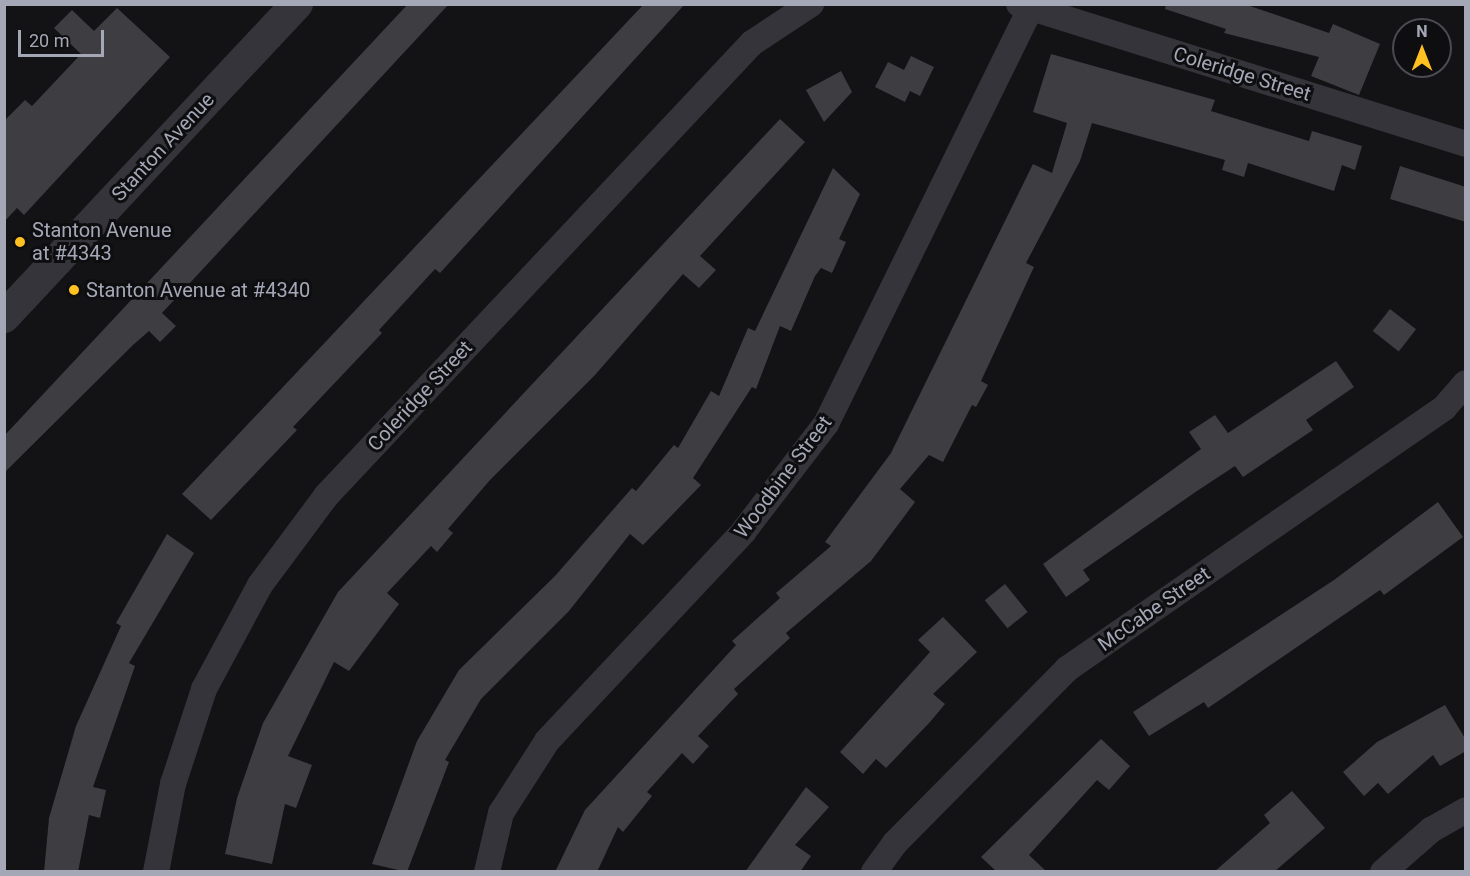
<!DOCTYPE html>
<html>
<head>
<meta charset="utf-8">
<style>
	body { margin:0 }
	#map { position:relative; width:1470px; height:876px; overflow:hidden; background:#131315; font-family:Roboto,sans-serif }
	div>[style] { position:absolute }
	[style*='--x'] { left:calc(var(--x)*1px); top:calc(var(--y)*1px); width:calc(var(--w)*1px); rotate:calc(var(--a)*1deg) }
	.building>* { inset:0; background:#3d3d42; transform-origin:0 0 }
	.minor>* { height:26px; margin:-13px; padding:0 13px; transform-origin:13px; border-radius:13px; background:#34343a }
	.tertiary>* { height:32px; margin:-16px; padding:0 16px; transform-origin:16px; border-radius:16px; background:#34343a }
	.dots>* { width:16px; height:16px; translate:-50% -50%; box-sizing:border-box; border:3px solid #0e0e10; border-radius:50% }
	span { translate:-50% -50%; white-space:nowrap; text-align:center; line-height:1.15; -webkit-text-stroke:6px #0e0e10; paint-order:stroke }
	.street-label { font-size:20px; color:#a4a8b6 }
	.poi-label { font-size:20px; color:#a4a8b6 }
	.left { translate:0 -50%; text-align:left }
	.frame { position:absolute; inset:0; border:6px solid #a4a8b6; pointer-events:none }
	.north { position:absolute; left:1392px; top:18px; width:60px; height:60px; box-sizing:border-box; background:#0e0e10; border:2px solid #4a4c52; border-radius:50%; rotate:0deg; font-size:16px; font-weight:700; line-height:24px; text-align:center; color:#a4a8b6 }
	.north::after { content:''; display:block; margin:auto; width:21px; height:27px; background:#ffc121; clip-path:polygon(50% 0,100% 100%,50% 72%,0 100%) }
	.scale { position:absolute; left:18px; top:30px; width:86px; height:27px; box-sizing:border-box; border:3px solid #a4a8b6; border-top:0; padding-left:8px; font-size:18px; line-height:21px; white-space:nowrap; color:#a4a8b6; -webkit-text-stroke:4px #0e0e10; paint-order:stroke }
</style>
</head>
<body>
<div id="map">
	<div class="building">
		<i style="clip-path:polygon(408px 4px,449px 4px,162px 313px,176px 326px,160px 342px,149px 331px,133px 345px,4px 473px,4px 436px)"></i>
		<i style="clip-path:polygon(644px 4px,685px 4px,440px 273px,435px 269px,379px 330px,382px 333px,293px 427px,297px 430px,211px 520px,182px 494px)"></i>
		<i style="clip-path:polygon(1166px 4px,1244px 4px,1329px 33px,1333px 24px,1380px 44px,1359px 95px,1311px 76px,1319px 57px,1224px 33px,1226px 29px,1165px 9px)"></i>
		<i style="clip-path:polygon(117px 8px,170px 57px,24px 215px,17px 208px,4px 222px,4px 121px,25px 100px,32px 106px,81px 54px,54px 28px,72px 10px,94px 31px)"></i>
		<i style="clip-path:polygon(1051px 54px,1215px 100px,1211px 111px,1309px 141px,1312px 131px,1362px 146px,1355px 170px,1342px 165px,1334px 191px,1248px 163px,1244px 177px,1222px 170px,1225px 160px,1092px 123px,1080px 161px,1026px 263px,1034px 267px,981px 381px,988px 385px,976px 407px,972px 405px,943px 462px,929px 455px,900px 489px,915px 502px,871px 561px,786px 633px,790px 638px,734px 689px,738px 694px,698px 736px,709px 746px,693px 764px,682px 753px,647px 792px,652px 796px,623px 832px,618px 827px,597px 872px,555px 872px,585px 810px,736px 645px,732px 641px,780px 598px,776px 593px,831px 546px,825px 542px,891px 453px,1033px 164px,1052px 173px,1067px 123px,1033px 112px)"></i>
		<i style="clip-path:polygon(911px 56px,934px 67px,920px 96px,910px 91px,905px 102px,875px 87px,888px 62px,904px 70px)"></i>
		<i style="clip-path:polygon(841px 71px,852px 92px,824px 122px,806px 90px)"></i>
		<i style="clip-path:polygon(780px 119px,805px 142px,700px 256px,716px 270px,699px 288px,683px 274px,595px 375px,490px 480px,448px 529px,453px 533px,437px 552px,431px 546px,387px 593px,399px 604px,349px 671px,334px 662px,288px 756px,312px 765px,296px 808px,285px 804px,272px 864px,225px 854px,237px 798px,263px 723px,338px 592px)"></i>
		<i style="clip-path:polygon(1400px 166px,1466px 187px,1466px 222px,1390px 199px)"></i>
		<i style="clip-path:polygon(833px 168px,860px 194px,839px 239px,846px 242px,832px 273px,821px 268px,815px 276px,791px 331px,780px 326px,756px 389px,752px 387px,693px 478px,701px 485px,643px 545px,630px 534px,569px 611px,481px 699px,445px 760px,449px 762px,407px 872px,372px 864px,417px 741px,459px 670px,555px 576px,632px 488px,636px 491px,674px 445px,678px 448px,711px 391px,719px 396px,748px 328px,755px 331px)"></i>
		<i style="left:1390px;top:309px;width:33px;height:28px;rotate:38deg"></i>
		<i style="clip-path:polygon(1336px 361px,1354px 387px,1306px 420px,1313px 430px,1243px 477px,1235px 466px,1197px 491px,1083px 570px,1090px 580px,1066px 597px,1043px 564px,1201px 449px,1189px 432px,1215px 415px,1228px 433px)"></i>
		<i style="clip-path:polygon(1438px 502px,1463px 537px,1384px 595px,1380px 590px,1208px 708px,1204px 702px,1149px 736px,1133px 712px,1334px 580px)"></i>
		<i style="clip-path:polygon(167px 534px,194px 553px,129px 663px,135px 666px,93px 787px,106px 790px,100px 818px,89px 815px,78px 872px,44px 872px,49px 818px,76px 726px,121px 626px,116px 623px)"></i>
		<i style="left:1005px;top:584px;width:36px;height:26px;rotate:51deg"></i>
		<i style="clip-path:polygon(943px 617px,977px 652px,933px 694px,945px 704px,930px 722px,886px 768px,876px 759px,863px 774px,840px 752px,930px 652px,918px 640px)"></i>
		<i style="clip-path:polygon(1445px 705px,1466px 740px,1466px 751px,1440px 766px,1433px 755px,1388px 794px,1378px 783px,1364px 796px,1343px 772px,1377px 742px)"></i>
		<i style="clip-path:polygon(1101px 739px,1130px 766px,1109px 790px,1097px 780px,1029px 855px,1047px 872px,997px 872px,981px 857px)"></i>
		<i style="clip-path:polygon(806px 787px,829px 807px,795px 845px,811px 856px,800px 872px,745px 872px)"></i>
		<i style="clip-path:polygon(1292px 791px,1325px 828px,1274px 872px,1214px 872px,1270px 823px,1264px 815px)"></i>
	</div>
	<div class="minor">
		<i style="--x:1019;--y:4;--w:468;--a:17.4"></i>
		<i style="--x:156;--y:872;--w:90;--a:-79.1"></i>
		<i style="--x:173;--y:784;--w:100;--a:-71.9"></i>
		<i style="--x:204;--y:689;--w:118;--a:-61.7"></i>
		<i style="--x:260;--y:585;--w:111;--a:-53.4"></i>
		<i style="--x:326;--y:496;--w:622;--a:-46.76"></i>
		<i style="--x:752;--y:43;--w:71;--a:-33.5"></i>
		<i style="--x:487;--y:872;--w:61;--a:-76.7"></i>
		<i style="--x:501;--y:813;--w:85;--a:-57.4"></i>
		<i style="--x:547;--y:741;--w:287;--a:-46.8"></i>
		<i style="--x:743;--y:532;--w:136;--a:-52.5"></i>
		<i style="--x:826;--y:424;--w:468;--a:-63.8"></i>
		<i style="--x:874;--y:872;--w:36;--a:-54"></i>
		<i style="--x:895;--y:843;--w:245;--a:-45.3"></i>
		<i style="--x:1067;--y:669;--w:459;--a:-34.7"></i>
		<i style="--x:1444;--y:408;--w:33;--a:-49"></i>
		<i style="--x:1383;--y:872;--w:64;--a:-41.2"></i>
		<i style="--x:1431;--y:830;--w:40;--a:-29.7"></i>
	</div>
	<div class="tertiary">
		<i style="--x:4;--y:317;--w:429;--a:-46.9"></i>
	</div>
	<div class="dots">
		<i style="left:20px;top:242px;background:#ffc121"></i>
		<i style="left:74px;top:290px;background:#ffc121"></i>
	</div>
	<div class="street-label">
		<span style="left:1242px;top:74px;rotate:17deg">Coleridge Street</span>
		<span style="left:163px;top:147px;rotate:-47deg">Stanton Avenue</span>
		<span style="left:420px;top:396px;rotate:-47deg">Coleridge Street</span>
		<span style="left:783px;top:477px;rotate:-53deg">Woodbine Street</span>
		<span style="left:1154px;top:609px;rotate:-35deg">McCabe Street</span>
	</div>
	<div class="poi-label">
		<span class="left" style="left:32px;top:242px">Stanton Avenue<br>at #4343</span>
		<span class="left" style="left:86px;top:290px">Stanton Avenue at #4340</span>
	</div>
	<div class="frame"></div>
	<div class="north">N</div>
	<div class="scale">20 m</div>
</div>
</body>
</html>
